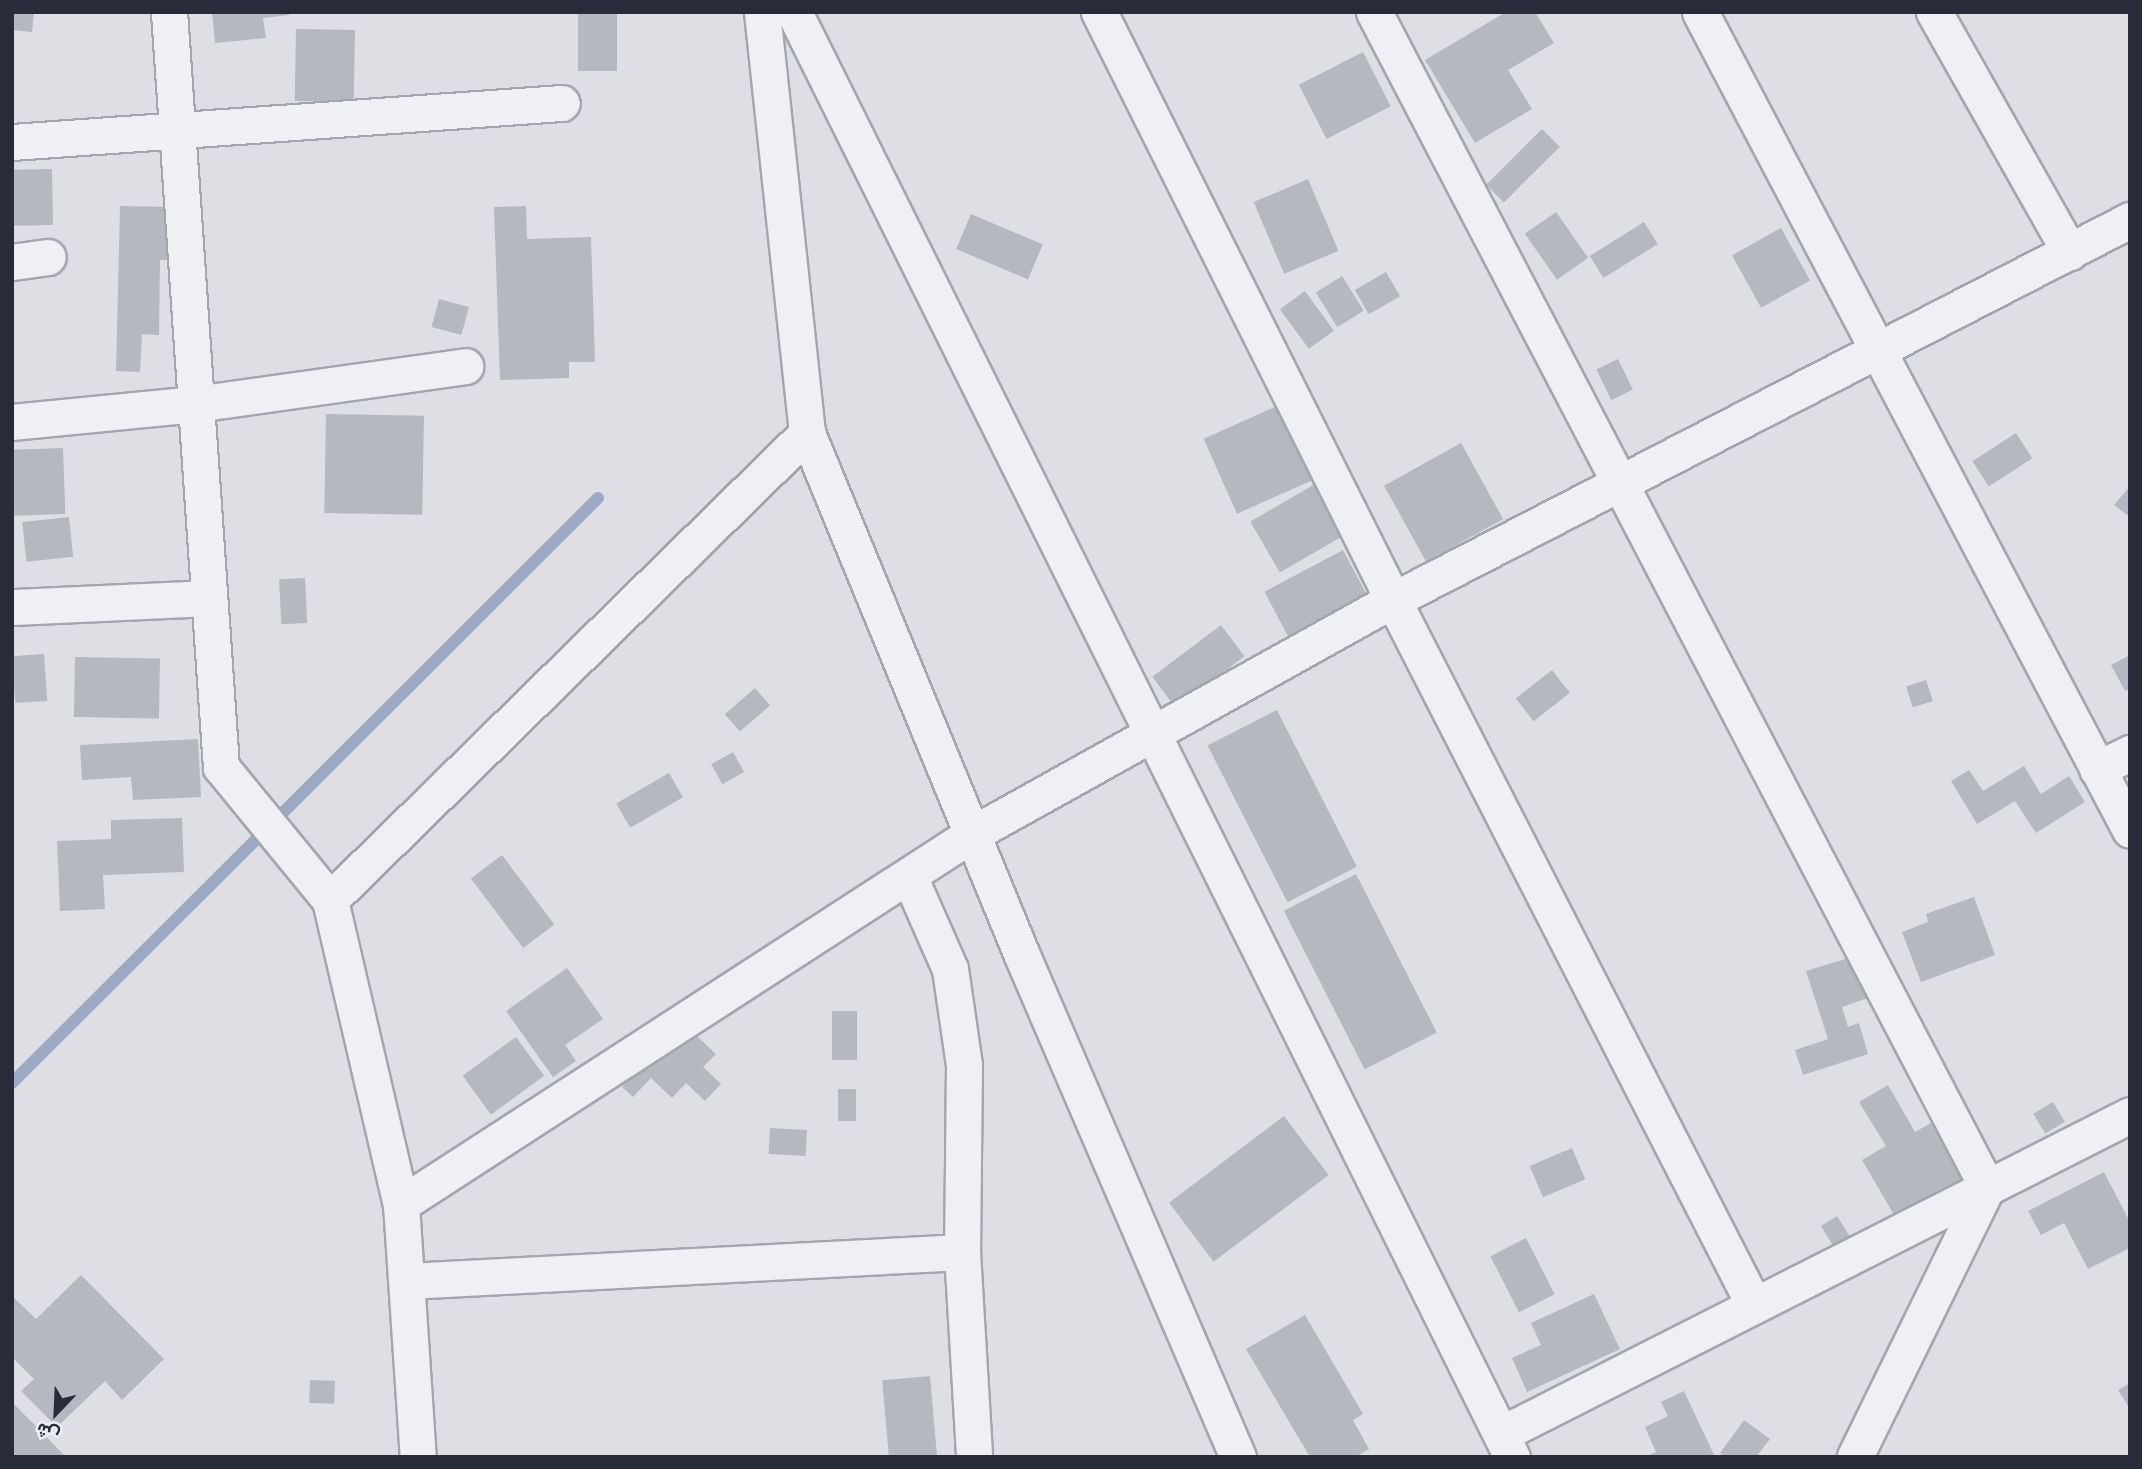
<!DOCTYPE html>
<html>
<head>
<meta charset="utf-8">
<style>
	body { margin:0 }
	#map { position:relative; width:2142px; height:1469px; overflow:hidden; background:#dddfe5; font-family:Montserrat,Vazirmatn,sans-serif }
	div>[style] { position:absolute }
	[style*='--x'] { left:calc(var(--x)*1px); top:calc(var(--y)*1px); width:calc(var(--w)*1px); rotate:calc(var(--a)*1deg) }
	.stream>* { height:12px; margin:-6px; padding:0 6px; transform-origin:6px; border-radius:6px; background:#9ca9c2 }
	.building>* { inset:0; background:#b5b8c1; transform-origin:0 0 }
	.roads { filter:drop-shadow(2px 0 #a3a6ae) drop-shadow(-2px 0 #a3a6ae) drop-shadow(0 2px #a3a6ae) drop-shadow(0 -2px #a3a6ae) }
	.minor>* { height:35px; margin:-17.5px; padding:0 17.5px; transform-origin:17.5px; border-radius:17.5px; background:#eff0f4 }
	span { translate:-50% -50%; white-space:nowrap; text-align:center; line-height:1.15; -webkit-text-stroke:7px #eceef3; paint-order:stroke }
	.frame { position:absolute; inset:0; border:14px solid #282c3a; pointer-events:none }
	.north { position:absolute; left:21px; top:1378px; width:70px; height:70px; -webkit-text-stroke:5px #eceef3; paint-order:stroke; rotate:203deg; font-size:19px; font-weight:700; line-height:28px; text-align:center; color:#282c3a }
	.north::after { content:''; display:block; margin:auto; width:24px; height:32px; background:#282c3a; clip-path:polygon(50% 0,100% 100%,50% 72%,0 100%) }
</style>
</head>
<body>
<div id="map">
	<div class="stream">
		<i style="--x:12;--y:1083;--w:828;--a:-44.95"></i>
	</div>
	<div class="building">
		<i style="clip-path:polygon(12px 12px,34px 12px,32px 32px,12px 30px)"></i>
		<i style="clip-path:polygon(212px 12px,289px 12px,289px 15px,263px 18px,266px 38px,215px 43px)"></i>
		<i style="left:578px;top:12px;width:39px;height:59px"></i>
		<i style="clip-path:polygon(1506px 12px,1535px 12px,1554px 43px,1508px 70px,1532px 109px,1475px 143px,1425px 60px)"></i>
		<i style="left:296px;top:29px;width:59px;height:72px;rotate:1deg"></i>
		<i style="left:1363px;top:52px;width:61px;height:72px;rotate:63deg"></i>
		<i style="left:1542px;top:129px;width:25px;height:79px;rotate:45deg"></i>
		<i style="left:52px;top:169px;width:56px;height:40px;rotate:89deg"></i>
		<i style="left:1308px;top:179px;width:78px;height:59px;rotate:67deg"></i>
		<i style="clip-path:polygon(120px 206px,170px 207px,169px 260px,160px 260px,159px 335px,142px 334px,140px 372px,116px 371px)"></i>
		<i style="clip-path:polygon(526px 206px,527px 239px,591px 237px,595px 362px,569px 362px,569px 378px,500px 380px,494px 207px)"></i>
		<i style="left:1556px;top:212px;width:56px;height:38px;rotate:55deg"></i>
		<i style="left:971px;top:214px;width:78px;height:38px;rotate:23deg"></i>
		<i style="left:1644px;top:222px;width:26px;height:64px;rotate:58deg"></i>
		<i style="left:1781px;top:228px;width:60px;height:56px;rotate:61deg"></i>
		<i style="left:1386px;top:272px;width:28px;height:36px;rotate:60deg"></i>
		<i style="left:1342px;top:276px;width:41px;height:31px;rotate:58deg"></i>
		<i style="left:1305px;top:291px;width:49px;height:31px;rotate:54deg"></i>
		<i style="left:439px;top:299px;width:31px;height:29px;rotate:15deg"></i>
		<i style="left:1618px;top:359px;width:34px;height:24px;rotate:64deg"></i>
		<i style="left:1284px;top:403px;width:82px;height:88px;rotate:66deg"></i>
		<i style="left:326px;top:414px;width:98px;height:99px;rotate:1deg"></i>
		<i style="left:2016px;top:433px;width:30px;height:52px;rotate:57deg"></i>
		<i style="left:1461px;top:443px;width:87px;height:88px;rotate:61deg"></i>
		<i style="left:63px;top:448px;width:66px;height:51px;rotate:88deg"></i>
		<i style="left:1317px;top:483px;width:59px;height:77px;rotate:60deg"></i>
		<i style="clip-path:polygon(2130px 486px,2130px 517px,2114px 505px)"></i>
		<i style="left:69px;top:517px;width:40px;height:47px;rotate:84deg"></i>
		<i style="left:1343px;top:550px;width:52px;height:89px;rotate:62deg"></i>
		<i style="left:305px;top:578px;width:45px;height:26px;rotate:87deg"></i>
		<i style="left:1221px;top:625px;width:39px;height:86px;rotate:53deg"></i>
		<i style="left:44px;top:654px;width:47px;height:32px;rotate:86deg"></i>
		<i style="clip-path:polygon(2130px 655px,2130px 689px,2125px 691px,2111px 665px)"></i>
		<i style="left:75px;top:657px;width:85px;height:60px;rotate:1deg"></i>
		<i style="left:1552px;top:670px;width:29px;height:46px;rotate:52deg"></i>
		<i style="left:1926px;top:680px;width:22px;height:21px;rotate:72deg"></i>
		<i style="left:755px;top:688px;width:23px;height:40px;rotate:49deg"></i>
		<i style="left:1277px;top:710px;width:176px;height:78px;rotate:63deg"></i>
		<i style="clip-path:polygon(198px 739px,201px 797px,133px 800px,131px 777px,82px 780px,80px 745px)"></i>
		<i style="left:733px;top:752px;width:23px;height:25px;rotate:61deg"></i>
		<i style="clip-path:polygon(2024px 766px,2041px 794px,2069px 776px,2085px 802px,2036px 833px,2015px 801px,1977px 824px,1951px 781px,1969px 770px,1983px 791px)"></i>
		<i style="left:669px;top:773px;width:28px;height:61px;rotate:60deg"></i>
		<i style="clip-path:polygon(182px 818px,184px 872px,103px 875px,105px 909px,60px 911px,57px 841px,111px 839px,111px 820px)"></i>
		<i style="left:502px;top:855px;width:87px;height:39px;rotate:53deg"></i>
		<i style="left:1356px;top:874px;width:178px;height:81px;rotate:63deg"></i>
		<i style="clip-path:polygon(1974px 897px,1995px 955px,1921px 982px,1902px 932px,1928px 922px,1926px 914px)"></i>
		<i style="clip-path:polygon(1855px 956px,1868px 998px,1842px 1007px,1848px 1027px,1859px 1023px,1868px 1054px,1803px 1075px,1795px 1050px,1828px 1039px,1806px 971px)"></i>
		<i style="clip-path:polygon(567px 968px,603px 1019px,565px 1045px,576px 1061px,553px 1077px,506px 1011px)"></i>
		<i style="left:832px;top:1011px;width:25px;height:49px"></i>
		<i style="clip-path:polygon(683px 1023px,716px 1054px,703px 1067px,721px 1084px,705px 1101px,686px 1083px,672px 1098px,651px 1078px,633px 1097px,622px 1087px)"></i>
		<i style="left:516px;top:1037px;width:48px;height:66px;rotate:54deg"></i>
		<i style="clip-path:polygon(1888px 1085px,1915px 1132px,1931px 1123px,1965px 1180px,1897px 1220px,1862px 1160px,1886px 1146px,1859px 1102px)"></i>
		<i style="left:838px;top:1089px;width:18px;height:32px"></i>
		<i style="left:2053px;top:1102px;width:23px;height:23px;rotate:59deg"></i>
		<i style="left:1284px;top:1116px;width:74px;height:144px;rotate:53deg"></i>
		<i style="left:770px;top:1128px;width:37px;height:26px;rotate:3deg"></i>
		<i style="left:1572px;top:1148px;width:34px;height:46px;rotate:67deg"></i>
		<i style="clip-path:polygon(2104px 1172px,2130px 1222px,2130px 1248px,2088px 1269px,2064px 1223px,2041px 1235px,2028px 1211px)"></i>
		<i style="left:1837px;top:1216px;width:34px;height:19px;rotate:58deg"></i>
		<i style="left:1526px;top:1238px;width:63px;height:40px;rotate:63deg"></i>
		<i style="clip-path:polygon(81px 1275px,164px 1359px,122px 1400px,105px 1381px,57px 1427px,21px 1391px,34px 1379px,12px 1357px,12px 1296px,36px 1319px)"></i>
		<i style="clip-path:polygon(1594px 1294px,1620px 1349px,1527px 1392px,1512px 1358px,1541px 1345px,1531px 1323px)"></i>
		<i style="clip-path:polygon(1305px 1315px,1363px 1414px,1353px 1420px,1369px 1449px,1355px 1457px,1310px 1457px,1246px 1349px)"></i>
		<i style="left:930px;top:1376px;width:81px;height:48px;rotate:85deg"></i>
		<i style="left:310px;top:1380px;width:25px;height:23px;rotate:2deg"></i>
		<i style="clip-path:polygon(2130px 1383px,2130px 1409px,2118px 1390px)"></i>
		<i style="clip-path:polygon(1684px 1391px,1715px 1457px,1645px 1457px,1656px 1452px,1645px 1427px,1668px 1416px,1661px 1402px)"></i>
		<i style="clip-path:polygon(12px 1402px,66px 1457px,12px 1457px)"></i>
		<i style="clip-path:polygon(1744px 1420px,1770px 1439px,1756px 1457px,1725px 1457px,1720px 1453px)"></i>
	</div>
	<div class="roads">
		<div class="minor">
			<i style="--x:169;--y:12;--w:757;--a:86.06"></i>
			<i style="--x:221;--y:767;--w:172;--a:50.7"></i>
			<i style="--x:330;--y:900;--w:312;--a:76.9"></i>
			<i style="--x:401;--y:1204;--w:254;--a:86.2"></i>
			<i style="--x:762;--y:12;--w:423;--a:83.9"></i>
			<i style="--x:807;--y:433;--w:562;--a:67.63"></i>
			<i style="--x:1021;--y:953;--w:549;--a:66.71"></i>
			<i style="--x:794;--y:12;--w:1614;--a:63.58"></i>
			<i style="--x:1099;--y:12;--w:657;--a:63.43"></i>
			<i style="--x:1393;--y:600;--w:792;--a:62.88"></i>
			<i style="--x:1374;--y:12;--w:1325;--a:62.45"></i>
			<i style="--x:1987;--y:1187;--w:301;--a:116.1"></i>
			<i style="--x:1700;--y:12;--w:924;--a:62.27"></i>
			<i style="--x:1934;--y:12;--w:276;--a:60.5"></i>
			<i style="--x:12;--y:142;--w:551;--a:-4.06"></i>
			<i style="--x:12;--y:262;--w:36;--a:-8"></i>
			<i style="--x:12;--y:422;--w:185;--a:-5.6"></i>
			<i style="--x:196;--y:404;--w:272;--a:-8"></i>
			<i style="--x:12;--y:607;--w:197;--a:-2.6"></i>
			<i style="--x:2097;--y:769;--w:37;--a:-26"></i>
			<i style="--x:909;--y:876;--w:102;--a:66.2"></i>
			<i style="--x:950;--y:969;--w:97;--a:81.7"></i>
			<i style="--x:964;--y:1065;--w:187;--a:90.6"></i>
			<i style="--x:962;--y:1252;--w:205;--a:86.6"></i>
			<i style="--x:330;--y:900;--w:668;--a:-44.39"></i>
			<i style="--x:401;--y:1204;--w:680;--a:-32.94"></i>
			<i style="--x:972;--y:834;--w:482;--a:-29.1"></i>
			<i style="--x:1393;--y:600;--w:829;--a:-27.28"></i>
			<i style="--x:407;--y:1281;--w:556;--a:-2.99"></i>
			<i style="--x:1501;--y:1434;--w:705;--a:-26.89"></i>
		</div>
	</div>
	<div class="frame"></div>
	<div class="north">ش</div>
</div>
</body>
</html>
